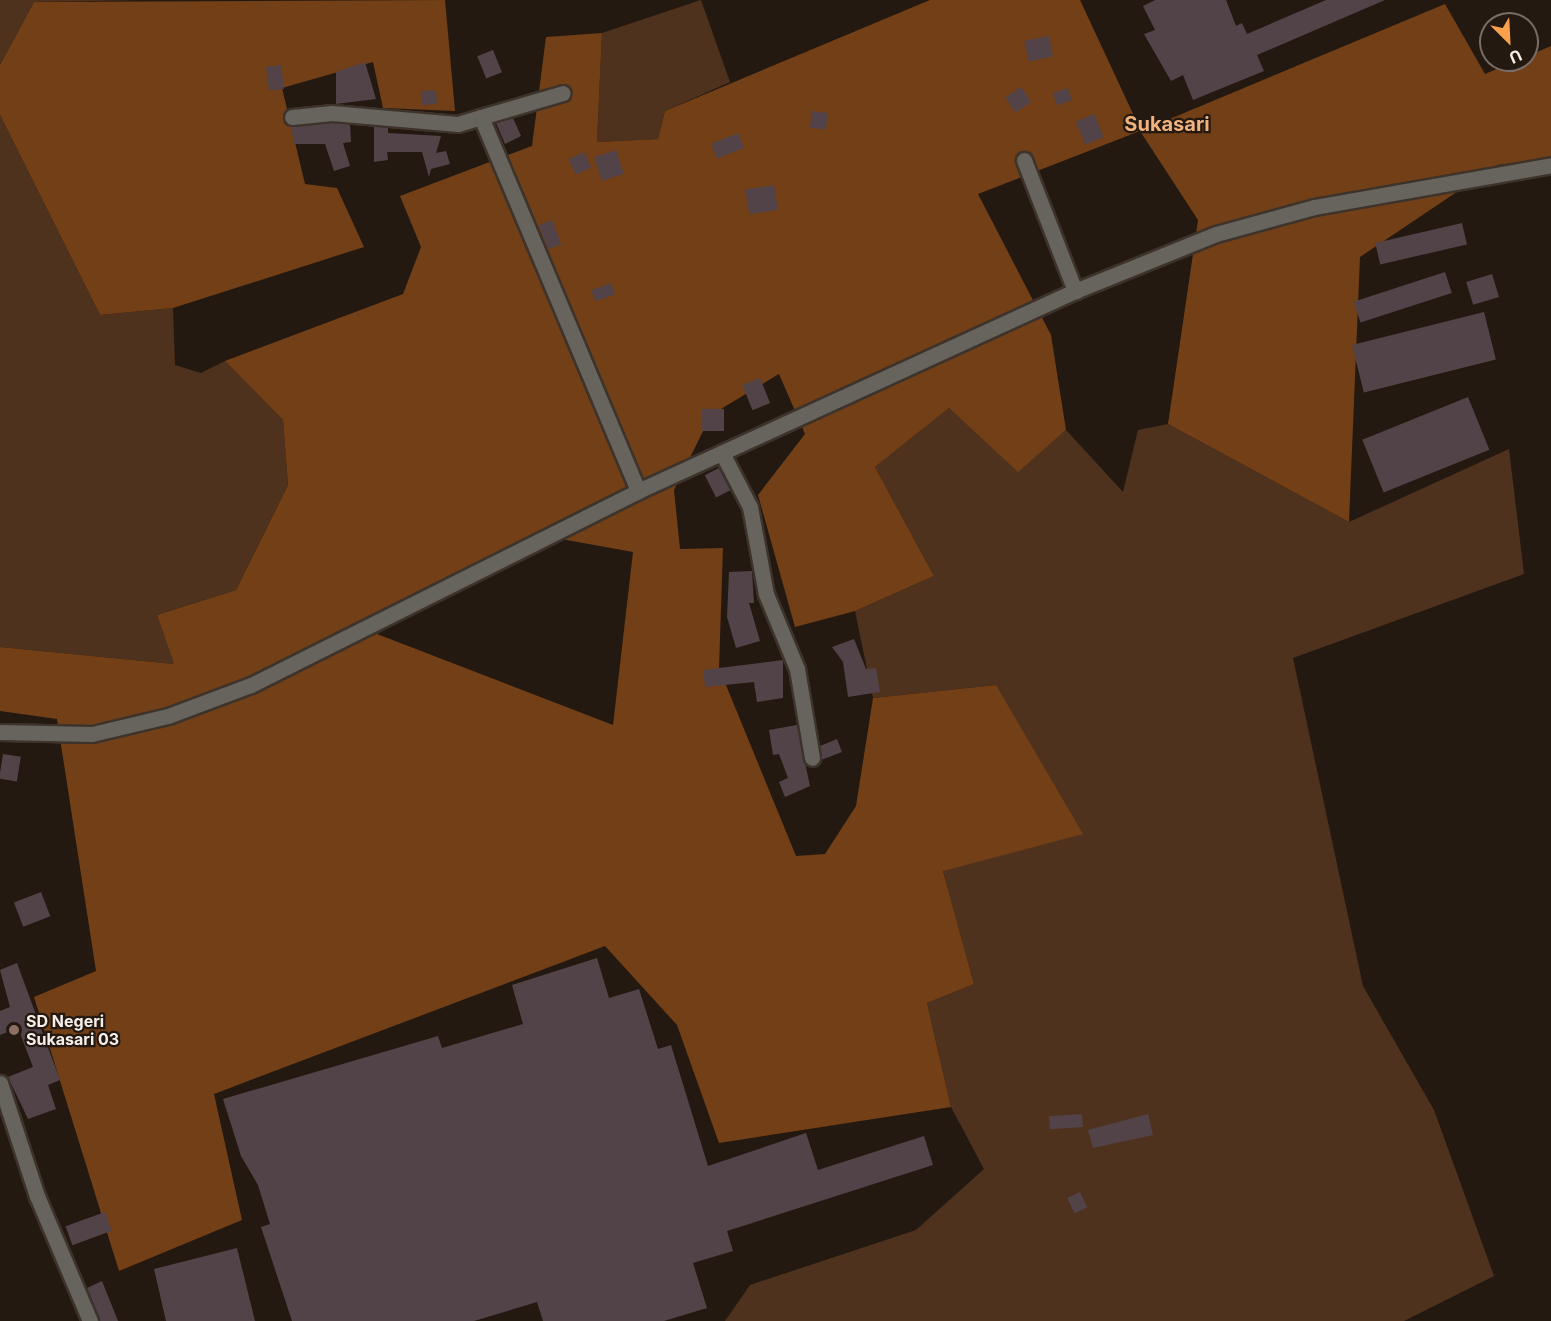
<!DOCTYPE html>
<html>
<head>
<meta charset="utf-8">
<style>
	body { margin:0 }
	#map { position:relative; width:1551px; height:1321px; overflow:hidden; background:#241911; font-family:Inter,sans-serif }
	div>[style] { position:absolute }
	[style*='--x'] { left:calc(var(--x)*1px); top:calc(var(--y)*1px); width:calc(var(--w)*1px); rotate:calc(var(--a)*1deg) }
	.green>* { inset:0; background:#4f321d }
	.forest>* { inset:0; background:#723f16 }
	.building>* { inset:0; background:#524349; transform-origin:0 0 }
	.roads { filter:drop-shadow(2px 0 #3d332b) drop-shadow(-2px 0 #3d332b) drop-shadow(0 2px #3d332b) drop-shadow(0 -2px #3d332b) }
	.minor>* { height:15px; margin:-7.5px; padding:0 7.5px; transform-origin:7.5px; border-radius:7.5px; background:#67635d }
	.dots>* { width:16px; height:16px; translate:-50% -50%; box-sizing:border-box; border:3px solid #241911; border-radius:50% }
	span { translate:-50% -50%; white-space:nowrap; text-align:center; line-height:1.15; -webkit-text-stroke:4.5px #241911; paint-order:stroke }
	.poi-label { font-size:16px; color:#f6eee8; font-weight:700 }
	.left { translate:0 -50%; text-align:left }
	.quarter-label { font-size:20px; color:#f1b37e; font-weight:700 }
	.north { position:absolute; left:1479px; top:12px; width:60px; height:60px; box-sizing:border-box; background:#241911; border:2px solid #786e67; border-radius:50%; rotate:156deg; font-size:16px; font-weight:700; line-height:24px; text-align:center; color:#f6eee8 }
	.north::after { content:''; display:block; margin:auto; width:21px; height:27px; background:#f9a04c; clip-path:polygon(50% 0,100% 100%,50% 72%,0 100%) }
</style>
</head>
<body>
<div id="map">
	<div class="green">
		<i style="clip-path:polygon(0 0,142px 0,34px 2px,0 65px)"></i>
		<i style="clip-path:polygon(701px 0,730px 82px,665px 111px,658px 139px,597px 142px,602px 33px)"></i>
		<i style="clip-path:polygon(0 115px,100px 315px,173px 308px,175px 365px,201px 373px,225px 361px,283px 420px,288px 485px,236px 590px,157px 615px,174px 664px,0 647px)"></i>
		<i style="clip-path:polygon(949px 408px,1018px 471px,1066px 430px,1123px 492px,1138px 430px,1168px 424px,1349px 522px,1509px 449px,1524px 574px,1293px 658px,1363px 986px,1434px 1110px,1494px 1276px,1404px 1321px,725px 1321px,750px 1285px,916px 1230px,984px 1169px,951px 1107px,927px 1003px,974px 984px,943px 871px,996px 685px,873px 698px,855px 611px,934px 576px,875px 467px)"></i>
	</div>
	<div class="forest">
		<i style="clip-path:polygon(445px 0,455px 111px,383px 108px,373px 62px,282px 88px,305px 184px,337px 188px,364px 247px,173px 308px,100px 315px,0 115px,0 65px,34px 2px)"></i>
		<i style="clip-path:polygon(evenodd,930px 0,1080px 0,1141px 131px,1445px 4px,1485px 74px,1551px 46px,1551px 158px,1497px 165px,1360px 257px,1349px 522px,1168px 424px,1198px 220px,1140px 131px,978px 194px,1051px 335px,1066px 430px,1018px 472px,949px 408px,875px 467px,934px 576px,855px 611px,795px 627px,758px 495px,805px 434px,779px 374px,711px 415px,674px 490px,680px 549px,723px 548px,719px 668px,796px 856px,825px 854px,856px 806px,873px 698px,996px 685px,1083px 834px,943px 871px,974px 984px,927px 1003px,951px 1107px,719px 1143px,677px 1025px,605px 946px,214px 1094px,242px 1220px,119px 1271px,34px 997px,96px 971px,57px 719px,0 711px,0 647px,174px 664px,157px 615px,236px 590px,288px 485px,283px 420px,225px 361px,403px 294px,421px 247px,400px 196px,532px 146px,546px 37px,602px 33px,597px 142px,658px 139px,665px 111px,930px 0,539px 535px,633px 552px,613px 725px,377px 634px,539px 535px)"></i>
	</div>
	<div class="building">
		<i style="clip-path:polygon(1155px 0,1226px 0,1236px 26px,1242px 23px,1247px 34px,1326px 0,1385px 0,1257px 55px,1264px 71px,1193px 100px,1183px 75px,1171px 81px,1144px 34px,1155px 30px,1143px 6px)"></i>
		<i style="left:1049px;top:36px;width:21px;height:25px;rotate:79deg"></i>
		<i style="left:493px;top:50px;width:24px;height:17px;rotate:68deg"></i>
		<i style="clip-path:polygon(365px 62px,376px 99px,336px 104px,336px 72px)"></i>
		<i style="left:281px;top:65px;width:24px;height:15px;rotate:83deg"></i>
		<i style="left:1021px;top:87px;width:18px;height:19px;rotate:56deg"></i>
		<i style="left:1068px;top:88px;width:13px;height:16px;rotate:72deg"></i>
		<i style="left:436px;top:90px;width:14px;height:15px;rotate:86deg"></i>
		<i style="left:812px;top:111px;width:16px;height:17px;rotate:7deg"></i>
		<i style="left:1094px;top:114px;width:25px;height:20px;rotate:67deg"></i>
		<i style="clip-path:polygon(513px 118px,521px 136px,505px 144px,496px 123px)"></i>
		<i style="clip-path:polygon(332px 123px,350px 124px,351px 142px,343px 143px,350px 166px,334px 171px,325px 144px,294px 144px,291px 126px)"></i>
		<i style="clip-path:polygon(374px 126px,388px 128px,388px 133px,441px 136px,436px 153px,446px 151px,450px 164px,431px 169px,429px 177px,422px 152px,387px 152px,388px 160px,374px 162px)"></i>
		<i style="left:738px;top:133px;width:16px;height:29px;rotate:68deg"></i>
		<i style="left:616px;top:150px;width:25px;height:23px;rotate:72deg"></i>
		<i style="left:584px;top:152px;width:17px;height:17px;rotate:65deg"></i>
		<i style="left:774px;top:185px;width:25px;height:29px;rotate:81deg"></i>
		<i style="left:552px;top:220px;width:26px;height:14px;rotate:69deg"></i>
		<i style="left:1462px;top:223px;width:22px;height:89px;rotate:77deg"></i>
		<i style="left:1445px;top:272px;width:22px;height:96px;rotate:72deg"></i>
		<i style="left:1492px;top:274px;width:24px;height:27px;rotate:73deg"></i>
		<i style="left:611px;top:283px;width:12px;height:21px;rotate:70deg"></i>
		<i style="left:1484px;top:312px;width:49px;height:136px;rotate:76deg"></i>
		<i style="left:760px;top:378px;width:27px;height:19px;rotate:68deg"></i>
		<i style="left:1468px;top:397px;width:57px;height:114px;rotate:68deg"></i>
		<i style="left:724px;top:409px;width:22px;height:22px;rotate:90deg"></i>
		<i style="left:719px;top:468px;width:25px;height:16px;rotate:63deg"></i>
		<i style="clip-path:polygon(752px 571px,754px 603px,749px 603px,760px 641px,736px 648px,727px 617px,729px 572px)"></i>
		<i style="clip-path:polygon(854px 639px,866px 669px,876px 668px,880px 692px,848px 697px,843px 662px,832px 647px)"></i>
		<i style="clip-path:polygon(783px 660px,783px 698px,757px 702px,754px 682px,705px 687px,703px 670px)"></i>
		<i style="clip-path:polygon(797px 725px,810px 786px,785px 797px,779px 782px,788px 778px,779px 754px,773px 755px,769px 730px)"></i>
		<i style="clip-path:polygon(837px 739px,842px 752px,821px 760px,820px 746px)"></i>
		<i style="left:3px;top:754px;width:18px;height:25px;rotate:9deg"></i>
		<i style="left:41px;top:892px;width:26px;height:29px;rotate:69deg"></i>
		<i style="clip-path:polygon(597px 958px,609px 998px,639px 989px,658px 1049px,671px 1045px,708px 1166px,806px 1133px,818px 1170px,924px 1136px,933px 1165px,727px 1231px,733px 1251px,693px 1263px,707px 1308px,664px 1321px,543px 1321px,537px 1302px,474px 1321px,292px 1321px,261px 1227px,270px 1224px,258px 1185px,241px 1156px,223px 1099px,438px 1036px,442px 1048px,523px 1024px,512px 985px)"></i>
		<i style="clip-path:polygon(17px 963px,60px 1080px,48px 1085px,56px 1109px,28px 1119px,8px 1077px,33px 1067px,18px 1028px,0 1035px,0 1011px,10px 1007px,0 970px)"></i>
		<i style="left:1082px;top:1114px;width:13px;height:33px;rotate:86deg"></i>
		<i style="clip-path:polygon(1148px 1114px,1153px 1135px,1093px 1148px,1088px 1130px)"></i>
		<i style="left:1080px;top:1192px;width:17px;height:14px;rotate:65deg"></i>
		<i style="left:105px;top:1212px;width:20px;height:42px;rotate:70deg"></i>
		<i style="clip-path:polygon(237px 1248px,255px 1321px,166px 1321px,154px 1269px)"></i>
		<i style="clip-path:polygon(102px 1281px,118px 1321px,100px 1321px,87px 1288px)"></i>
	</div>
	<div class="roads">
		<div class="minor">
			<i style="--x:292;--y:117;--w:40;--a:-5.7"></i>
			<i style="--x:332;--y:113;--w:126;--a:5"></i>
			<i style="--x:458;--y:124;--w:24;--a:-17"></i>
			<i style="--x:481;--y:117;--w:406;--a:67.2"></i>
			<i style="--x:481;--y:117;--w:85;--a:-16.3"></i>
			<i style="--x:1024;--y:160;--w:141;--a:68.7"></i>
			<i style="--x:722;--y:453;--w:61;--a:62.6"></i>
			<i style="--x:750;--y:507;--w:88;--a:79.6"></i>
			<i style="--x:766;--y:594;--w:81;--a:67.5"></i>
			<i style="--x:797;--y:669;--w:90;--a:80.4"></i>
			<i style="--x:0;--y:732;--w:92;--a:1.2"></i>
			<i style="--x:92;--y:734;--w:78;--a:-13.3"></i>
			<i style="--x:168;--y:716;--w:89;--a:-20.5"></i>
			<i style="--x:251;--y:685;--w:433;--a:-26.6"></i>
			<i style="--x:638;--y:491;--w:481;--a:-24.6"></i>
			<i style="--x:1075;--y:291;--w:152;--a:-22"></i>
			<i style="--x:1216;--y:234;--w:102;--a:-15.4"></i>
			<i style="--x:1314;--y:207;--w:241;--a:-10"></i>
			<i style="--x:0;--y:1083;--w:119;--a:71.9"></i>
			<i style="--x:37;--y:1196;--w:136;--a:67"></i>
		</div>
	</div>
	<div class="dots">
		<i style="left:14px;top:1030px;background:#8d6e63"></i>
	</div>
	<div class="poi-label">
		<span class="left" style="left:26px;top:1030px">SD Negeri<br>Sukasari 03</span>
	</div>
	<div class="quarter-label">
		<span style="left:1167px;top:124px">Sukasari</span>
	</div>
	<div class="north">U</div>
</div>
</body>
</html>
